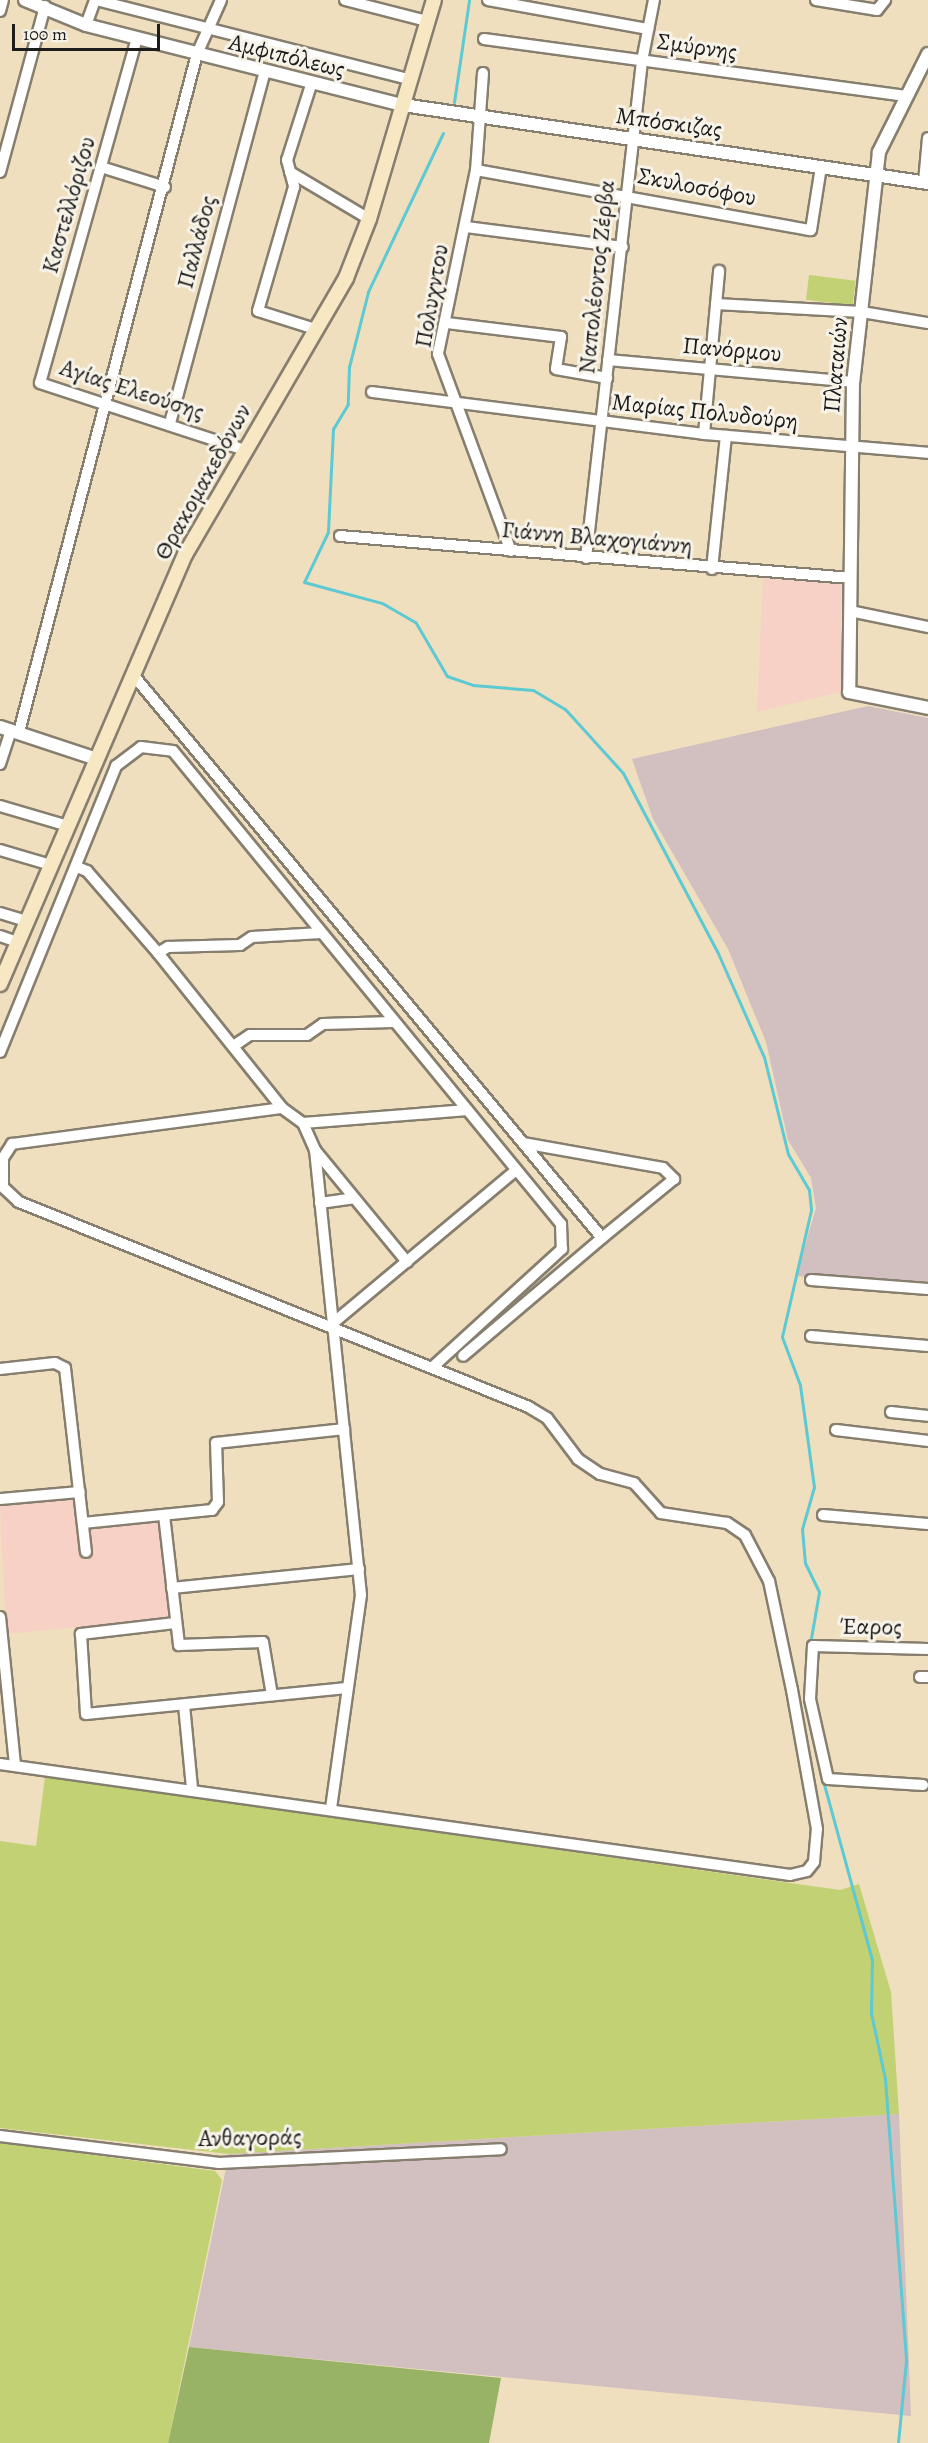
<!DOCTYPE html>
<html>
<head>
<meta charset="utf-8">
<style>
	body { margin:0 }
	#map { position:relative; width:928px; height:2443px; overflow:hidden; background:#efdfbf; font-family:Alegreya,serif }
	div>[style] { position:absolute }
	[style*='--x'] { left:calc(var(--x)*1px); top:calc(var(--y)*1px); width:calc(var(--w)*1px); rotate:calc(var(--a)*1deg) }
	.built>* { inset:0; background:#f7d1c6 }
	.industrial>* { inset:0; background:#d2bfbf }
	.green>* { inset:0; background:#c1d173; transform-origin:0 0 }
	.forest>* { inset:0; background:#98b365 }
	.stream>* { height:3px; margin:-1.5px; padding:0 1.5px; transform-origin:1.5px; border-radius:1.5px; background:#5cc9d3 }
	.roads { filter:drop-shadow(2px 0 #867e6e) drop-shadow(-2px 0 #867e6e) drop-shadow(0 2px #867e6e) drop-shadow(0 -2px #867e6e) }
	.minor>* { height:10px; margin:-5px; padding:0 5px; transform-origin:5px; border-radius:5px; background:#fff }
	.tertiary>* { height:12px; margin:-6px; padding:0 6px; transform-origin:6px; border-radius:6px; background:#fff }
	.secondary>* { height:14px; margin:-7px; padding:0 7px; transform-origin:7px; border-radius:7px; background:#f7e8c3 }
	span { translate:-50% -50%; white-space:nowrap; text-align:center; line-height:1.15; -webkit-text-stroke:6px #f7f3e8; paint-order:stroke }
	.street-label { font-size:24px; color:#1c1c1c }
	.scale { position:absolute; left:12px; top:24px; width:148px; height:27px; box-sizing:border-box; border:3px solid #1c1c1c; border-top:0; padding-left:8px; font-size:18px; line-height:21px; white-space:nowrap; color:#1c1c1c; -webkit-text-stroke:4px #f7f3e8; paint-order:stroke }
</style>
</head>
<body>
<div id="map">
	<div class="built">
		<i style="clip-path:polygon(763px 577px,841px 583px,841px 692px,757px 712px)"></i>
		<i style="clip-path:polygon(75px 1495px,78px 1526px,160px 1518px,170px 1618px,6px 1634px,0 1503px)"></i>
	</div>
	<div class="industrial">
		<i style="clip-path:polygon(868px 706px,928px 718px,928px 1286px,796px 1276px,816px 1208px,811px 1178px,788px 1140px,766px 1042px,728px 949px,653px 819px,632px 759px)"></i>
		<i style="clip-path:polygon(899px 2114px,911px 2416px,189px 2347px,229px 2154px)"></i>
	</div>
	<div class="green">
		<i style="left:809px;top:275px;width:47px;height:25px;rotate:7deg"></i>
		<i style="clip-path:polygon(45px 1777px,840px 1890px,859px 1884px,891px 1992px,899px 2114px,229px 2154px,0 2128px,0 1841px,36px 1846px)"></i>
		<i style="clip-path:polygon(0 2143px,215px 2171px,222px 2180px,168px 2443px,0 2443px)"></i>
	</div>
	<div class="forest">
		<i style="clip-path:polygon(189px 2347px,501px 2378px,489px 2443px,168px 2443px)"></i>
	</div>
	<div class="stream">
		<i style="--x:454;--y:102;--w:103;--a:-81.6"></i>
		<i style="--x:443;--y:133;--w:176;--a:115.3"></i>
		<i style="--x:368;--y:292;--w:77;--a:104.2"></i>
		<i style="--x:349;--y:367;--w:37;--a:92"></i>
		<i style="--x:348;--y:404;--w:29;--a:121"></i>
		<i style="--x:333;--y:429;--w:103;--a:92.8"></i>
		<i style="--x:328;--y:532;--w:55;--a:115.6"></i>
		<i style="--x:304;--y:582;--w:81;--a:15.1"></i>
		<i style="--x:382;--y:603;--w:39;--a:30"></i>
		<i style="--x:416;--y:623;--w:61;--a:59.7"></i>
		<i style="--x:447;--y:676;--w:28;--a:19"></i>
		<i style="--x:473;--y:685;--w:60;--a:4.8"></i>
		<i style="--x:533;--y:690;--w:37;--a:31"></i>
		<i style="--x:565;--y:709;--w:86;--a:47.8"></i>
		<i style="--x:623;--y:773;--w:201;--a:62.2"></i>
		<i style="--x:717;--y:951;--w:116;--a:66.1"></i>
		<i style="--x:764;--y:1057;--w:100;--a:76.1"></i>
		<i style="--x:788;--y:1154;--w:42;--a:59.7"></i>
		<i style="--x:809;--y:1190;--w:20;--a:84"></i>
		<i style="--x:811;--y:1210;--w:130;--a:102.9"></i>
		<i style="--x:782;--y:1337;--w:51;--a:69.4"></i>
		<i style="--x:800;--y:1385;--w:103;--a:82.2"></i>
		<i style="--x:814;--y:1487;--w:44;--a:105.9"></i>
		<i style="--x:802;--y:1529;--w:34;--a:85"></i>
		<i style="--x:805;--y:1563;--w:32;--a:64"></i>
		<i style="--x:819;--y:1592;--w:53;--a:99.8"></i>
		<i style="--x:806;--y:1688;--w:32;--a:-86"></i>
		<i style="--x:822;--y:1777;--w:190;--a:74.7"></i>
		<i style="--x:872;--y:1960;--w:53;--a:91.1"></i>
		<i style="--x:871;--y:2013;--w:67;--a:78"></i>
		<i style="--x:885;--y:2079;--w:283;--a:85.7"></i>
		<i style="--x:906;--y:2361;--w:82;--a:95.6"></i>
	</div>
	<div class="roads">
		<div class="minor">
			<i style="--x:96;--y:0;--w:323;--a:14.2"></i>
			<i style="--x:345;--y:0;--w:85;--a:14.4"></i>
			<i style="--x:488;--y:0;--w:163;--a:10.3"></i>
			<i style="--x:816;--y:0;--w:62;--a:9.3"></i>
			<i style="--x:877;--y:10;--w:13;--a:-51"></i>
			<i style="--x:0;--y:11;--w:11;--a:-75"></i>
			<i style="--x:86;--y:25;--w:27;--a:-70"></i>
			<i style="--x:137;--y:38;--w:358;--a:105.7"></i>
			<i style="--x:40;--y:383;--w:216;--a:18.1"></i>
			<i style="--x:484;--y:39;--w:424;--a:7.7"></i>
			<i style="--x:483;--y:73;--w:97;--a:94.1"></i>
			<i style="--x:476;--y:170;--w:188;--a:101.7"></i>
			<i style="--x:438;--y:354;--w:210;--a:69.7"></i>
			<i style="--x:311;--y:85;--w:79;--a:107.7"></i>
			<i style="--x:287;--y:160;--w:28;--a:75"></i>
			<i style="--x:294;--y:187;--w:129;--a:106.2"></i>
			<i style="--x:258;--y:311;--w:60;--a:17.5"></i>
			<i style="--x:101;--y:167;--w:67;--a:17.4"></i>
			<i style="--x:476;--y:170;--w:340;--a:10.2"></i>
			<i style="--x:811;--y:230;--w:64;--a:-81"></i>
			<i style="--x:0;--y:172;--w:172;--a:-74.8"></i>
			<i style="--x:290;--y:172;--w:92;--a:30.7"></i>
			<i style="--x:924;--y:182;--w:44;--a:-84.8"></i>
			<i style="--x:466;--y:227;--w:158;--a:7.3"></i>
			<i style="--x:716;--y:304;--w:146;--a:3.1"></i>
			<i style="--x:862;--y:312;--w:67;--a:9.5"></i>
			<i style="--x:447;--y:323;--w:115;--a:7"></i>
			<i style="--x:561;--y:337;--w:32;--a:99"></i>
			<i style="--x:556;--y:369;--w:52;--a:10"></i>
			<i style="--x:608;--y:360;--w:246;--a:5.1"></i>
			<i style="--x:372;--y:392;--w:335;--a:7.2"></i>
			<i style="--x:704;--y:434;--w:225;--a:4.8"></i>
			<i style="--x:170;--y:423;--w:364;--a:-74.9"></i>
			<i style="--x:704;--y:434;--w:164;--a:-84.7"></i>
			<i style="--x:340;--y:536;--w:513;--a:4.7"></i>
			<i style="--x:586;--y:558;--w:500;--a:-83.57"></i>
			<i style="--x:642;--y:61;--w:62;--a:-78.9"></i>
			<i style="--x:712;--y:569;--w:134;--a:-84"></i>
			<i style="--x:850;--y:611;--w:80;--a:11.6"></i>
			<i style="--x:134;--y:676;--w:731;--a:50.21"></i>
			<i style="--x:602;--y:1238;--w:182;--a:139.7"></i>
			<i style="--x:19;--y:732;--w:701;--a:-75.29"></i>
			<i style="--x:197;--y:54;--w:59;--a:-66"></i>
			<i style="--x:0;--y:764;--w:36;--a:-72"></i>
			<i style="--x:0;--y:806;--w:71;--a:16.4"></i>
			<i style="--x:0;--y:850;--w:53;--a:16.4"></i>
			<i style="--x:77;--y:867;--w:11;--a:22"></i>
			<i style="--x:87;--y:871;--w:108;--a:49.1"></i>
			<i style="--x:158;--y:953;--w:198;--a:51.3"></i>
			<i style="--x:282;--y:1108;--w:26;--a:36"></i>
			<i style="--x:303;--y:1123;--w:30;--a:66"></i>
			<i style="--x:315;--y:1150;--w:145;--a:50.6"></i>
			<i style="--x:0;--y:913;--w:27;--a:17"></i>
			<i style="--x:0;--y:936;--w:18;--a:19"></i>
			<i style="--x:158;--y:953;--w:12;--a:-31"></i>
			<i style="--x:168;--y:947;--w:72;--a:-1.6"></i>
			<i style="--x:240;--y:945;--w:14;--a:-34"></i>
			<i style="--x:252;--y:937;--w:69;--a:-3.3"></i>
			<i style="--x:235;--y:1045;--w:18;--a:-34"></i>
			<i style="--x:250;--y:1035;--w:57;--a:0"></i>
			<i style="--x:307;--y:1035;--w:19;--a:-35"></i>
			<i style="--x:323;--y:1024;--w:70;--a:-1.6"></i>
			<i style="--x:0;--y:1052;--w:309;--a:-67.9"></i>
			<i style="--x:116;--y:766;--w:31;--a:-37"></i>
			<i style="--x:141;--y:747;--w:32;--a:7"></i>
			<i style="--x:173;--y:751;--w:612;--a:50.64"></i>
			<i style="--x:561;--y:1224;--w:25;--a:88"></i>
			<i style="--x:562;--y:1249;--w:173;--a:137.6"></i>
			<i style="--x:303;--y:1123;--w:165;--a:-4.5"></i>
			<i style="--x:523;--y:1143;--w:142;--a:10.1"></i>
			<i style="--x:663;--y:1168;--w:16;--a:45"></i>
			<i style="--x:674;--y:1179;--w:93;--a:140.7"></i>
			<i style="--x:315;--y:1150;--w:447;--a:84.1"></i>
			<i style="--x:361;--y:1595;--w:215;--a:98"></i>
			<i style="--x:320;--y:1203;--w:34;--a:-8"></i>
			<i style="--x:811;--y:1280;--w:117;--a:4.4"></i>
			<i style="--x:332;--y:1324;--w:239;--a:-39.9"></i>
			<i style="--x:811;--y:1336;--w:117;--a:4.9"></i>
			<i style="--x:0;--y:1369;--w:55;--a:-6.2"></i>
			<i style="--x:55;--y:1363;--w:11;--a:27"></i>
			<i style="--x:65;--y:1368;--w:185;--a:83.5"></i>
			<i style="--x:891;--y:1412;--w:37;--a:6"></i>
			<i style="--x:836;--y:1430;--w:93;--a:6.8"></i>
			<i style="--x:0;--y:1499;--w:80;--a:-5"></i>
			<i style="--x:164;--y:1515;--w:131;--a:83.4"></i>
			<i style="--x:179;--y:1645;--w:84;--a:-2"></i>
			<i style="--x:263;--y:1642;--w:54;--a:80.4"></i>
			<i style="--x:823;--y:1515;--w:105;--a:4.9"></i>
			<i style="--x:83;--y:1523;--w:130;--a:-5.8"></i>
			<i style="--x:212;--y:1510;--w:10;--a:-53"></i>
			<i style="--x:218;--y:1502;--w:59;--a:-91.9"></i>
			<i style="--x:216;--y:1443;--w:129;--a:-6.2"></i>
			<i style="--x:172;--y:1588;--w:188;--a:-5.8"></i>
			<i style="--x:0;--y:1617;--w:149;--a:84.2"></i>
			<i style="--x:175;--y:1623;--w:95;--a:173.3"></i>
			<i style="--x:81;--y:1634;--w:80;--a:86.4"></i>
			<i style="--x:86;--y:1714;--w:262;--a:-5.7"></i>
			<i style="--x:920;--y:1677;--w:8;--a:0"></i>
			<i style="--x:184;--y:1705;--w:83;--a:84.5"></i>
			<i style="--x:0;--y:1764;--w:798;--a:8"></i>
			<i style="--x:790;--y:1875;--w:17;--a:-13"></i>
			<i style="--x:807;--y:1871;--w:11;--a:-52"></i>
			<i style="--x:814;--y:1862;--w:33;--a:-85"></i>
			<i style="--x:817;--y:1829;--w:141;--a:-100.2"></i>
			<i style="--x:792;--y:1690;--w:111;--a:-101.9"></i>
			<i style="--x:769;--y:1581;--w:52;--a:-117.6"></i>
			<i style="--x:745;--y:1535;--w:22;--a:-146"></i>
			<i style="--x:727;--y:1523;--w:67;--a:-171.4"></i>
			<i style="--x:661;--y:1513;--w:40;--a:-132"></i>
			<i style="--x:634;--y:1483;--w:35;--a:-165"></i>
			<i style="--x:600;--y:1474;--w:27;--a:-146"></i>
			<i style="--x:578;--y:1459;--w:51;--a:-127.1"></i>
			<i style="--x:547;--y:1418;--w:21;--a:-149"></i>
			<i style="--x:529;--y:1407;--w:550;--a:-158.1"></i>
			<i style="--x:19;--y:1202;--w:22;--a:-137"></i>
			<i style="--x:3;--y:1187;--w:29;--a:-90"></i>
			<i style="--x:3;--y:1158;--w:17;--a:-57"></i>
			<i style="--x:12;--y:1144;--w:272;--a:-7.6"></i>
			<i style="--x:923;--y:1785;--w:95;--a:-176.4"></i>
			<i style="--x:828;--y:1779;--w:82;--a:-102.7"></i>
			<i style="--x:810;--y:1699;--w:53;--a:-86.8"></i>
			<i style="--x:813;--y:1646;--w:115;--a:1.5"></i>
			<i style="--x:0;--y:2136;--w:221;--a:7"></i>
			<i style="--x:219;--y:2163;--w:282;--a:-2.8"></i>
		</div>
		<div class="tertiary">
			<i style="--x:25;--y:0;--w:66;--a:22.3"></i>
			<i style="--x:86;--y:25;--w:327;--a:14.2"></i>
			<i style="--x:403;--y:105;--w:531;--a:8.45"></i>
			<i style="--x:928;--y:54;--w:110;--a:116.6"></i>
			<i style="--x:879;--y:152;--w:231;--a:96.4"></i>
			<i style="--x:853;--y:382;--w:310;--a:90.7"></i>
			<i style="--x:849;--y:692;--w:81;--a:11.4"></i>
			<i style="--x:0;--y:727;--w:102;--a:18.3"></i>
		</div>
		<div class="secondary">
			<i style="--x:0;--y:984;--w:469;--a:-66.7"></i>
			<i style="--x:186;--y:553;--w:318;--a:-59.8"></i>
			<i style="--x:346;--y:278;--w:63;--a:-68.7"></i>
			<i style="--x:369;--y:219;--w:228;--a:-73.5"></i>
		</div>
	</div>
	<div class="street-label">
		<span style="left:697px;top:47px;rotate:8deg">Σμύρνης</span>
		<span style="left:287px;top:56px;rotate:14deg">Αμφιπόλεως</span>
		<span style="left:669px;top:123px;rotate:8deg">Μπόσκιζας</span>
		<span style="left:697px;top:187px;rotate:11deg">Σκυλοσόφου</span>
		<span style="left:69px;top:205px;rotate:-74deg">Καστελλόριζου</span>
		<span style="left:197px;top:242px;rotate:-75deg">Παλλάδος</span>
		<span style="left:597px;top:277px;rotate:-84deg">Ναπολέοντος Ζέρβα</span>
		<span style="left:432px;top:296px;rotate:-80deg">Πολυχντου</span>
		<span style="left:732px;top:350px;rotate:5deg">Πανόρμου</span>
		<span style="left:836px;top:365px;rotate:-85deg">Πλαταιών</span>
		<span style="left:132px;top:390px;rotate:18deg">Αγίας Ελεούσης</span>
		<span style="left:705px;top:412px;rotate:6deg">Μαρίας Πολυδούρη</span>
		<span style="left:203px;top:482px;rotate:-61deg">Θρακομακεδόνων</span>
		<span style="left:597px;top:538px;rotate:5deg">Γιάννη Βλαχογιάννη</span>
		<span style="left:871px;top:1627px;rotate:1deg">Έαρος</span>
		<span style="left:250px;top:2138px;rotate:-1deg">Ανθαγοράς</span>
	</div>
	<div class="scale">100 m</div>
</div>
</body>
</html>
